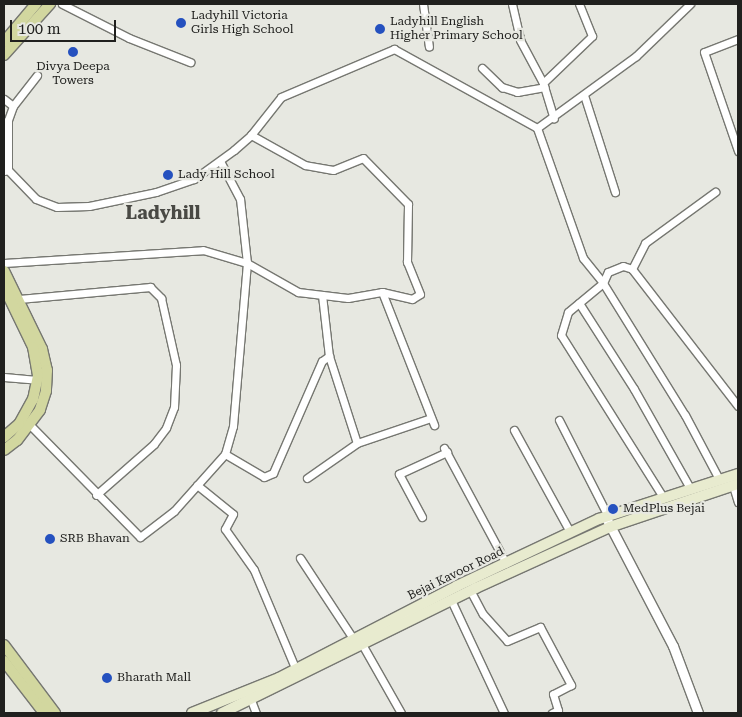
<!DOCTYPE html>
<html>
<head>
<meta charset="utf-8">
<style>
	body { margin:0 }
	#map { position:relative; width:742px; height:717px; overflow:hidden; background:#e7e8e1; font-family:"Roboto Serif",serif }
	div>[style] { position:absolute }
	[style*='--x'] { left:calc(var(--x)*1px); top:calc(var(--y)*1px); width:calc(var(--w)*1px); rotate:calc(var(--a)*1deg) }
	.roads { filter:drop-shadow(1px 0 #767771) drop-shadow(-1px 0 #767771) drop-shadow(0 1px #767771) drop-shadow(0 -1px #767771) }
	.minor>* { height:7px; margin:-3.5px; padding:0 3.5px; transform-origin:3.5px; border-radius:3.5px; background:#fff }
	.tertiary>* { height:9px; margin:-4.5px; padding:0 4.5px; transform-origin:4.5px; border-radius:4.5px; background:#fff }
	.secondary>* { height:10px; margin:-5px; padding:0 5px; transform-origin:5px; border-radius:5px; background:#e8ebcf }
	.primary>* { height:10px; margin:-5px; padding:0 5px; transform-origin:5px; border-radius:5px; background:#d2d79f }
	.dots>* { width:14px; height:14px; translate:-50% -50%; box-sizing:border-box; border:2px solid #e7e8e1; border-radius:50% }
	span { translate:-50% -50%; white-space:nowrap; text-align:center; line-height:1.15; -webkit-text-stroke:4.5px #e7e8e1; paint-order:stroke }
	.poi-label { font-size:12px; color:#20201e }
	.left { translate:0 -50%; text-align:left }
	.street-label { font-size:12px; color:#20201e }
	.district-label { font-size:18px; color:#494944; font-weight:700 }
	.frame { position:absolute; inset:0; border:5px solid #20201e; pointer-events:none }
	.scale { position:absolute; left:10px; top:20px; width:106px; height:22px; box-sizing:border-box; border:2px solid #20201e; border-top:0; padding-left:6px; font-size:15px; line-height:18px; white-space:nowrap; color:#20201e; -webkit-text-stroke:4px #e7e8e1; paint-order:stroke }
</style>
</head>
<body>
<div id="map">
	<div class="roads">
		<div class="minor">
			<i style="--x:62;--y:4;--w:75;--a:26.9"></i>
			<i style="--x:129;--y:38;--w:66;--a:21.5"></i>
			<i style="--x:423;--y:4;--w:43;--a:82.1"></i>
			<i style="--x:512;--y:4;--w:37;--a:77"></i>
			<i style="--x:520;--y:40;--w:49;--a:61.9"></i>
			<i style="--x:543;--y:83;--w:68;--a:-43.8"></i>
			<i style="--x:592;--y:36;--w:35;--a:-112"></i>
			<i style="--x:738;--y:39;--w:36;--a:159"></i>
			<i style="--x:704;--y:52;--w:105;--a:71"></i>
			<i style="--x:482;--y:68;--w:28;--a:44"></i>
			<i style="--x:502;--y:87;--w:16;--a:18"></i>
			<i style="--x:517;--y:92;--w:28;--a:-10"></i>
			<i style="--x:543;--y:83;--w:37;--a:73"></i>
			<i style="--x:584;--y:95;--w:102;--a:72.3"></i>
			<i style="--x:4;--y:99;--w:11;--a:38"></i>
			<i style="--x:537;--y:128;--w:138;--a:70.5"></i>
			<i style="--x:583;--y:258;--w:32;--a:51"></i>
			<i style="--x:603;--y:283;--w:155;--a:58.2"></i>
			<i style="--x:685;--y:415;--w:72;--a:62"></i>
			<i style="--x:8;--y:170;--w:50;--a:-90"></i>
			<i style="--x:8;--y:120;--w:15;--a:-70"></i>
			<i style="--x:13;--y:106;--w:39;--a:-52"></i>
			<i style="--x:4;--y:171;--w:4;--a:-14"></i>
			<i style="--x:8;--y:170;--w:40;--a:46"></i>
			<i style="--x:36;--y:199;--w:22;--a:21"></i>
			<i style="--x:57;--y:207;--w:32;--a:-2"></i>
			<i style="--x:89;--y:206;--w:68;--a:-11.8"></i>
			<i style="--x:156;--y:192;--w:40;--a:-18.9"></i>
			<i style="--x:194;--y:179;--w:49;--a:-35.9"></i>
			<i style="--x:234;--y:150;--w:23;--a:-41"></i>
			<i style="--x:251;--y:135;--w:48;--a:-51.7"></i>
			<i style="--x:281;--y:97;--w:123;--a:-23"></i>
			<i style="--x:394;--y:49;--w:163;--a:28.9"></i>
			<i style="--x:537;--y:128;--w:122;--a:-36"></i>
			<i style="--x:636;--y:56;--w:75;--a:-43.9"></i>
			<i style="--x:4;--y:263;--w:199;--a:-3.7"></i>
			<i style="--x:203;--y:250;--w:46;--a:16.5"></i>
			<i style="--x:247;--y:263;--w:59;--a:29.6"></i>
			<i style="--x:298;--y:292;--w:50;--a:6.8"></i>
			<i style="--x:348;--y:298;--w:35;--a:-10"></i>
			<i style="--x:382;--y:292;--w:31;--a:13"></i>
			<i style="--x:412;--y:299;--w:9;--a:-32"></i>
			<i style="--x:420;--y:294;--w:35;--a:-112"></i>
			<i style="--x:407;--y:262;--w:58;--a:-89"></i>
			<i style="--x:408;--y:204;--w:64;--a:-134.4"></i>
			<i style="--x:363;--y:158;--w:32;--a:158"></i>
			<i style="--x:333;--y:170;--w:28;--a:-170"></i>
			<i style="--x:305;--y:165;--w:62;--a:-150.9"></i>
			<i style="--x:632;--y:269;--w:29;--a:-63"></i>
			<i style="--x:645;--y:243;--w:87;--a:-36.1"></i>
			<i style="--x:382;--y:292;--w:143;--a:68.6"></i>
			<i style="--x:322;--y:295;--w:61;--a:83.5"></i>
			<i style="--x:329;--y:356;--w:91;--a:72.2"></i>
			<i style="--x:19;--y:299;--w:132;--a:-5.2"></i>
			<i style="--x:150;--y:287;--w:16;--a:45"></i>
			<i style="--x:161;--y:298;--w:69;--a:77.4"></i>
			<i style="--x:176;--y:365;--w:42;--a:92.7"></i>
			<i style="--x:174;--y:407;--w:22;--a:111"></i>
			<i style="--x:166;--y:428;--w:20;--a:127"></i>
			<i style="--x:154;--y:444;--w:77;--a:138.7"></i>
			<i style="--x:579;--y:303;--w:102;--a:57.4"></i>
			<i style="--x:634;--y:389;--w:114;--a:60.5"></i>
			<i style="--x:4;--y:377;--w:33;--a:5"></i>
			<i style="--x:559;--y:420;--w:108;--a:63"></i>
			<i style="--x:30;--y:425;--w:157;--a:45.5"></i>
			<i style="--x:140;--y:537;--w:43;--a:-37.4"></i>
			<i style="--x:174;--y:511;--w:76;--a:-48.2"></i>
			<i style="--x:225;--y:454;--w:29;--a:-74"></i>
			<i style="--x:233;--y:426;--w:164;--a:-85.1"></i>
			<i style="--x:247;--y:263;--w:64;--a:-96.2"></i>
			<i style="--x:240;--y:199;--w:43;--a:-117.8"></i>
			<i style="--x:514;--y:430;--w:116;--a:61.2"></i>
			<i style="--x:444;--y:448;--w:131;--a:61.7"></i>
			<i style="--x:225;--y:454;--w:45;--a:30.5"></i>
			<i style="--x:264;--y:477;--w:10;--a:-24"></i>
			<i style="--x:273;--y:473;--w:122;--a:-66.4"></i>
			<i style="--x:322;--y:361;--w:9;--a:-36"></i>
			<i style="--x:307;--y:478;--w:61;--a:-35"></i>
			<i style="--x:357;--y:443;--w:78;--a:-18.7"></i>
			<i style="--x:197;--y:485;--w:46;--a:38.9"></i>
			<i style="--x:233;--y:514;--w:17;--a:118"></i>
			<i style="--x:225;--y:529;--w:50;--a:54.7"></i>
			<i style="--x:254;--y:570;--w:108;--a:67.2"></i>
			<i style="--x:733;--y:486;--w:17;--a:73"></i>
			<i style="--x:663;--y:497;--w:191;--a:-122.2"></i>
			<i style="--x:561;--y:335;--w:24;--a:-73"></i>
			<i style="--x:568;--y:312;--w:45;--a:-39.6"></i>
			<i style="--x:603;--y:283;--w:12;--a:-66"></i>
			<i style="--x:608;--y:272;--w:16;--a:-22"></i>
			<i style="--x:623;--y:266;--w:9;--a:18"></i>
			<i style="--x:632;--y:269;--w:173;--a:52.3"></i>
			<i style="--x:422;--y:517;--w:49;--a:-118.1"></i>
			<i style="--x:399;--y:474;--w:53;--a:-24.6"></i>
			<i style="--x:300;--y:558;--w:98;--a:56.6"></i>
			<i style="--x:470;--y:590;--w:27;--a:62"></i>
			<i style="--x:483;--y:614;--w:36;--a:48"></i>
			<i style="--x:507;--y:641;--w:36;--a:-23"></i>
			<i style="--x:540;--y:627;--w:66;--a:61.9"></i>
			<i style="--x:571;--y:685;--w:20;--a:153"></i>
			<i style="--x:553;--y:694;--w:17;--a:73"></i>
			<i style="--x:558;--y:710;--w:7;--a:153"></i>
			<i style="--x:451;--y:600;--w:125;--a:64.9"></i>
			<i style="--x:363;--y:646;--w:77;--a:60.4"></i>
			<i style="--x:249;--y:695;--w:19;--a:69"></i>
		</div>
		<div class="tertiary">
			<i style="--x:605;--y:516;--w:147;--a:62.4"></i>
			<i style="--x:673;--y:646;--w:72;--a:69.5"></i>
		</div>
		<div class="secondary">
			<i style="--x:192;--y:713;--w:94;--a:-21.9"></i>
			<i style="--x:279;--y:678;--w:200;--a:-27.3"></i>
			<i style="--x:457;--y:586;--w:157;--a:-25.3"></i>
			<i style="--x:599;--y:519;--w:146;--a:-17.9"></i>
			<i style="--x:222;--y:713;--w:283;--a:-26.2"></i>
			<i style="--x:476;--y:588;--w:147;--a:-24.5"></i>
			<i style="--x:610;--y:527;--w:135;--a:-18.6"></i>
		</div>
		<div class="primary">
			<i style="--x:4;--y:42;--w:50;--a:-49.9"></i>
			<i style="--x:4;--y:55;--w:69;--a:-48"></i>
			<i style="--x:4;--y:271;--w:87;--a:64"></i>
			<i style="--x:42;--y:349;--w:22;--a:77"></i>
			<i style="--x:47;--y:370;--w:21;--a:93"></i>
			<i style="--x:46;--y:391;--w:20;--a:108"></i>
			<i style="--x:40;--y:410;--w:38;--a:127"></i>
			<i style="--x:17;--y:440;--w:16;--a:142"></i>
			<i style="--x:4;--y:287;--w:67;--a:64.2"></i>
			<i style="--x:33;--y:347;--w:29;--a:80"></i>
			<i style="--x:38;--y:376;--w:24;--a:102"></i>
			<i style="--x:33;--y:399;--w:29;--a:119"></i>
			<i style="--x:19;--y:424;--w:20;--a:139"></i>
			<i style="--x:4;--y:645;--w:85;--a:53.1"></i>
			<i style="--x:4;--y:661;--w:66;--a:52.4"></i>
		</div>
	</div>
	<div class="dots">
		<i style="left:181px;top:23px;background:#2551bf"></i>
		<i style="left:380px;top:29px;background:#2551bf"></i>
		<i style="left:73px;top:52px;background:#2551bf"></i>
		<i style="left:168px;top:175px;background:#2551bf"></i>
		<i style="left:613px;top:509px;background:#2551bf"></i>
		<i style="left:50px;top:539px;background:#2551bf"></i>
		<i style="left:107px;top:678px;background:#2551bf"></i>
	</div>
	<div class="poi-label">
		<span class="left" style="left:191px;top:23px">Ladyhill Victoria<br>Girls High School</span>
		<span class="left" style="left:390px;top:29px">Ladyhill English<br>Higher Primary School</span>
		<span style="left:73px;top:74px">Divya Deepa<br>Towers</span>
		<span class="left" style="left:178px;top:175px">Lady Hill School</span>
		<span class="left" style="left:623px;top:509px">MedPlus Bejai</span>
		<span class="left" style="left:60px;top:539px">SRB Bhavan</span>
		<span class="left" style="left:117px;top:678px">Bharath Mall</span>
	</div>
	<div class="street-label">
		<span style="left:456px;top:574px;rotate:-26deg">Bejai Kavoor Road</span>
	</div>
	<div class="district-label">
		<span style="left:163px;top:213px">Ladyhill</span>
	</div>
	<div class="frame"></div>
	<div class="scale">100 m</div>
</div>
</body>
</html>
